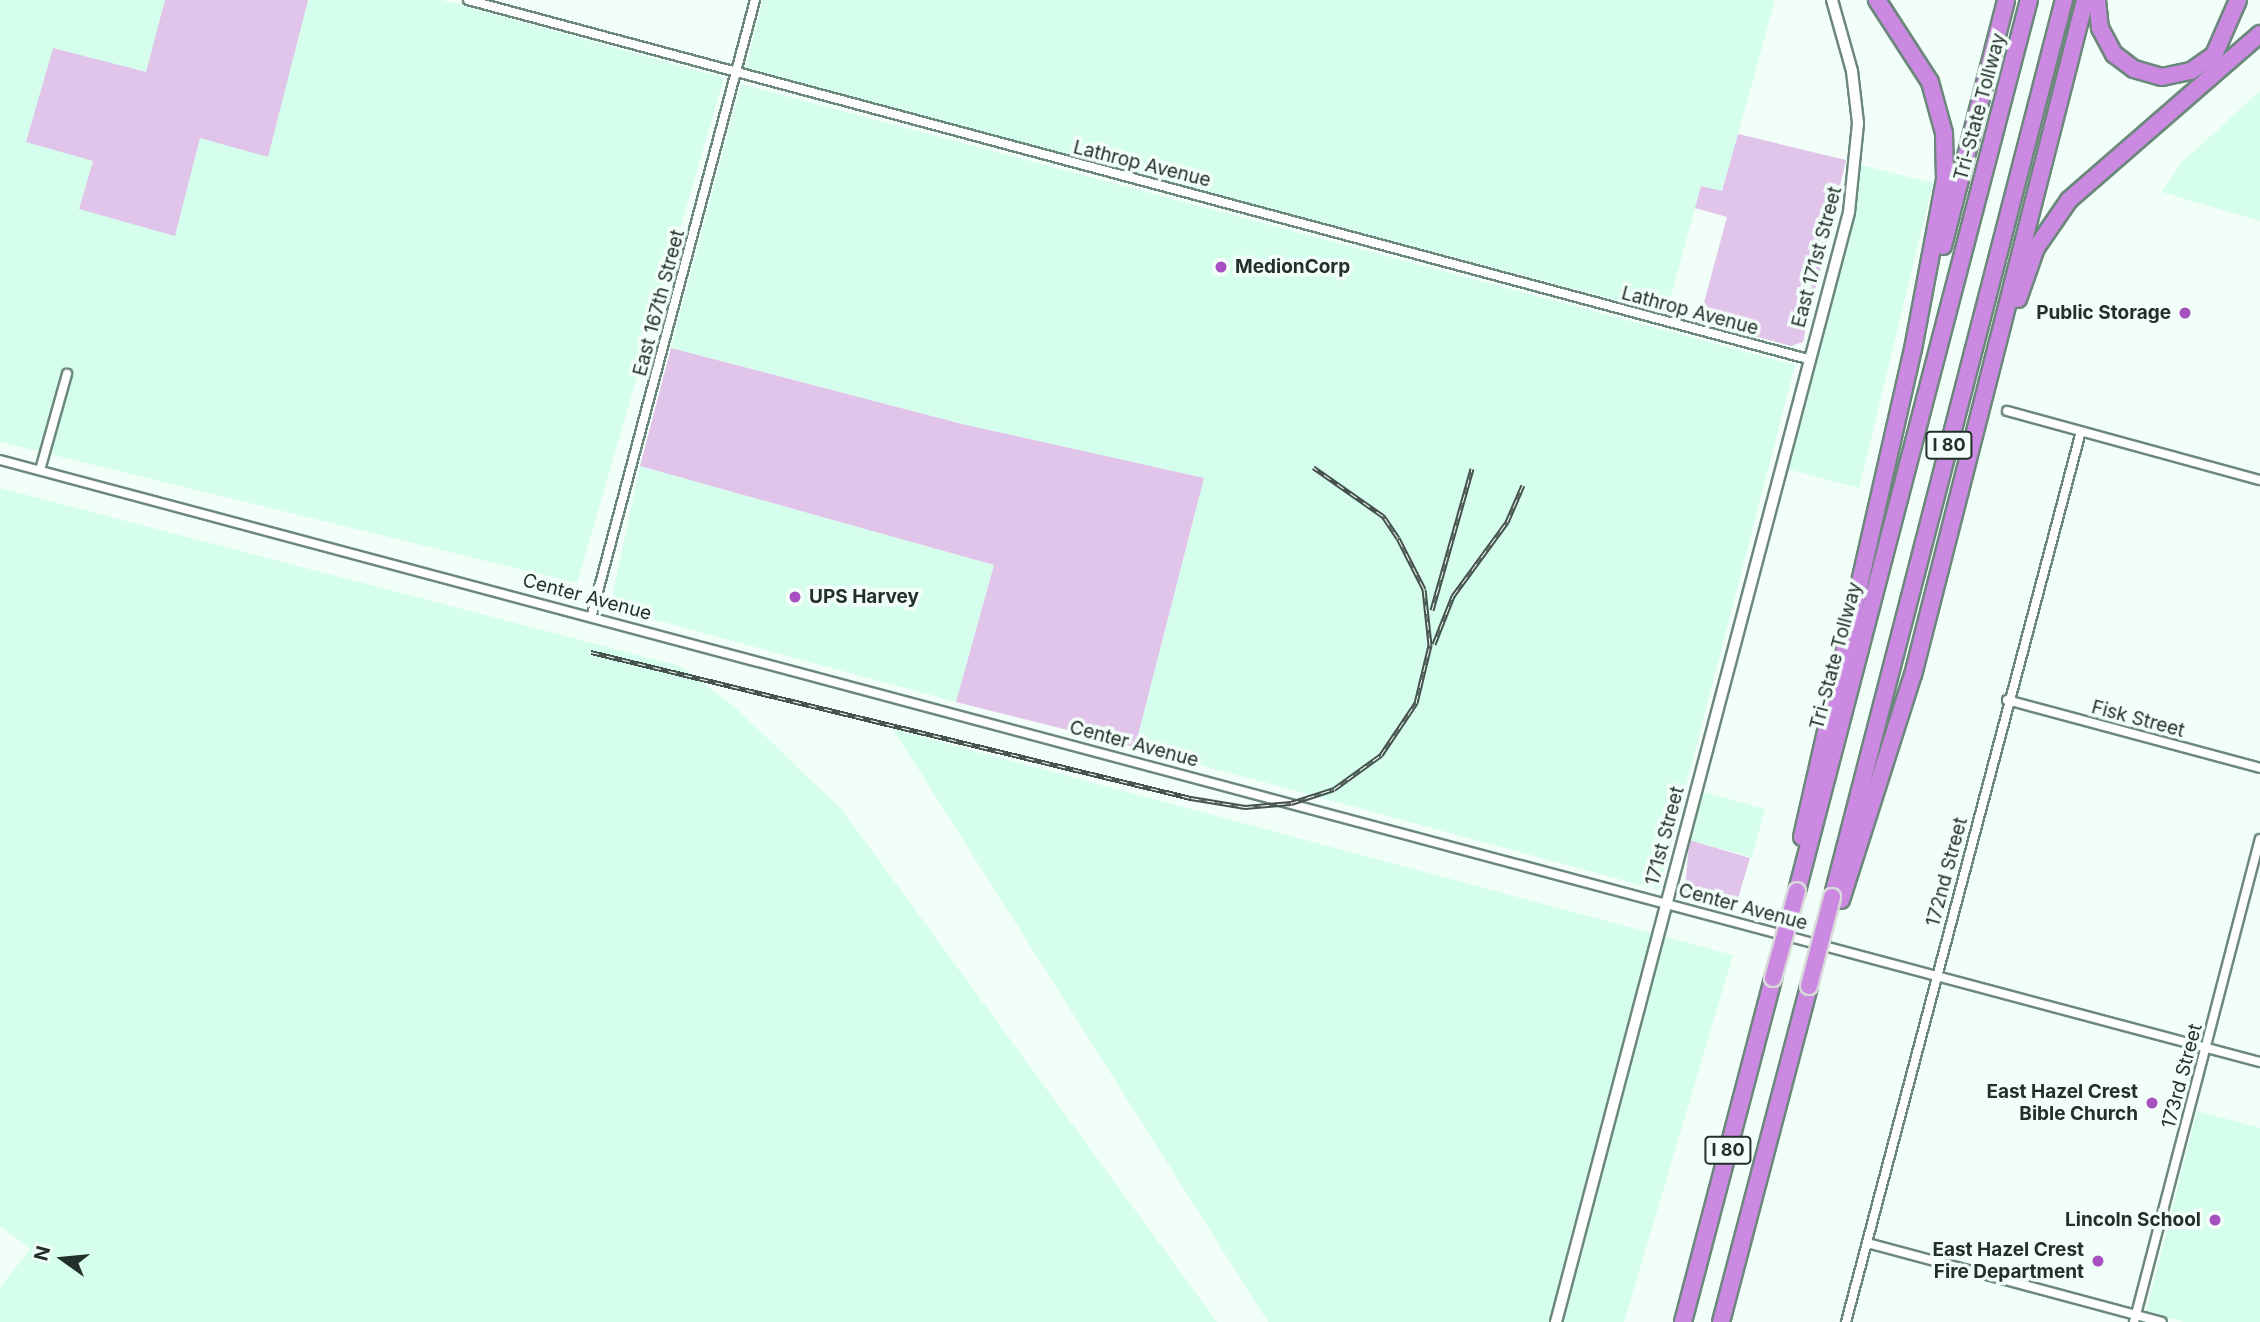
<!DOCTYPE html>
<html>
<head>
<meta charset="utf-8">
<style>
	body { margin:0 }
	#map { position:relative; width:2260px; height:1322px; overflow:hidden; background:#f2fef8; font-family:Inter,sans-serif }
	div>[style] { position:absolute }
	[style*='--x'] { left:calc(var(--x)*1px); top:calc(var(--y)*1px); width:calc(var(--w)*1px); rotate:calc(var(--a)*1deg) }
	.built>* { inset:0; background:#d6feec; transform-origin:0 0 }
	.green>* { inset:0; background:#e0c4ea }
	.roads { filter:drop-shadow(2px 0 #6c887c) drop-shadow(-2px 0 #6c887c) drop-shadow(0 2px #6c887c) drop-shadow(0 -2px #6c887c) }
	.minor>* { height:8px; margin:-4px; padding:0 4px; transform-origin:4px; border-radius:4px; background:#fff }
	.tertiary>* { height:10px; margin:-5px; padding:0 5px; transform-origin:5px; border-radius:5px; background:#fff }
	.motorway>* { height:16px; margin:-8px; padding:0 8px; transform-origin:8px; border-radius:8px; background:#cc89e2 }
	.rail>* { height:5px; margin-top:-2.5px; transform-origin:0; background:repeating-linear-gradient(90deg,#f2fef8 0 8px,#46524d 0 16px); box-sizing:border-box; border-block:2px solid #46524d }
	.bridges { filter:drop-shadow(2px 0 #d7dad9) drop-shadow(-2px 0 #d7dad9) drop-shadow(0 2px #d7dad9) drop-shadow(0 -2px #d7dad9) }
	.motorway-bridge>* { height:16px; margin:-8px; padding:0 8px; transform-origin:8px; border-radius:8px; background:#cc89e2 }
	.dots>* { width:19px; height:19px; translate:-50% -50%; box-sizing:border-box; border:4px solid #f2fef8; border-radius:50% }
	span { translate:-50% -50%; white-space:nowrap; text-align:center; line-height:1.15; -webkit-text-stroke:7px #f2fef8; paint-order:stroke }
	.shield-label span { padding:2px 5px; background:#f2fef8; border:2px solid; border-radius:5px; -webkit-text-stroke-width:0 }
	.shield-label { font-size:18px; color:#232f2a; font-weight:700 }
	.street-label { font-size:19px; color:#232f2a }
	.poi-label { font-size:19px; color:#232f2a; font-weight:700 }
	.left { translate:0 -50%; text-align:left }
	.right { translate:-100% -50%; text-align:right }
	.north { position:absolute; left:28px; top:1224px; width:70px; height:70px; -webkit-text-stroke:5px #f2fef8; paint-order:stroke; rotate:285deg; font-size:19px; font-weight:700; line-height:28px; text-align:center; color:#232f2a }
	.north::after { content:''; display:block; margin:auto; width:24px; height:32px; background:#232f2a; clip-path:polygon(50% 0,100% 100%,50% 72%,0 100%) }
</style>
</head>
<body>
<div id="map">
	<div class="built">
		<i style="clip-path:polygon(0 0,442px 0,724px 78px,577px 583px,0 442px)"></i>
		<i style="clip-path:polygon(763px 0,1775px 0,1722px 192px,1701px 187px,1666px 313px,745px 71px)"></i>
		<i style="clip-path:polygon(741px 84px,1795px 365px,1659px 890px,1135px 747px,1204px 478px,962px 424px,671px 348px)"></i>
		<i style="clip-path:polygon(2260px 91px,2260px 221px,2162px 192px,2180px 164px)"></i>
		<i style="clip-path:polygon(1861px 165px,1933px 183px,1859px 488px,1787px 469px,1857px 203px)"></i>
		<i style="clip-path:polygon(640px 466px,994px 565px,956px 702px,623px 611px,613px 593px)"></i>
		<i style="clip-path:polygon(0 488px,680px 666px,736px 708px,842px 810px,1217px 1322px,0 1322px,0 1288px,30px 1249px,0 1226px)"></i>
		<i style="clip-path:polygon(893px 729px,1733px 955px,1624px 1322px,1268px 1322px)"></i>
		<i style="left:1702px;top:792px;width:65px;height:50px;rotate:15deg"></i>
		<i style="clip-path:polygon(2197px 1111px,2260px 1128px,2260px 1322px,2184px 1322px,2146px 1312px)"></i>
	</div>
	<div class="green">
		<i style="clip-path:polygon(165px 0,308px 0,268px 157px,200px 138px,175px 236px,79px 209px,93px 161px,26px 142px,53px 48px,146px 72px)"></i>
		<i style="clip-path:polygon(1738px 134px,1846px 160px,1803px 342px,1791px 346px,1699px 321px,1727px 217px,1695px 208px,1701px 186px,1722px 191px)"></i>
		<i style="clip-path:polygon(671px 348px,962px 424px,1204px 478px,1135px 747px,956px 702px,994px 565px,640px 466px)"></i>
		<i style="clip-path:polygon(1689px 840px,1750px 858px,1734px 912px,1692px 902px,1685px 893px)"></i>
	</div>
	<div class="roads">
		<div class="minor">
			<i style="--x:468;--y:0;--w:1387;--a:15"></i>
			<i style="--x:2007;--y:411;--w:262;--a:15.3"></i>
			<i style="--x:0;--y:460;--w:2339;--a:14.92"></i>
			<i style="--x:40;--y:470;--w:100;--a:-74.3"></i>
			<i style="--x:592;--y:614;--w:635;--a:-75.13"></i>
			<i style="--x:2007;--y:700;--w:262;--a:15"></i>
			<i style="--x:1867;--y:1243;--w:305;--a:15"></i>
			<i style="--x:1846;--y:1322;--w:921;--a:-75.22"></i>
			<i style="--x:2134;--y:1322;--w:499;--a:-75.4"></i>
		</div>
		<div class="tertiary">
			<i style="--x:1556;--y:1322;--w:1148;--a:-75.21"></i>
			<i style="--x:1849;--y:212;--w:89;--a:-84.2"></i>
			<i style="--x:1858;--y:123;--w:52;--a:-96.6"></i>
			<i style="--x:1852;--y:71;--w:74;--a:-105.7"></i>
		</div>
		<div class="motorway">
			<i style="--x:2097;--y:0;--w:28;--a:84"></i>
			<i style="--x:2100;--y:28;--w:30;--a:62"></i>
			<i style="--x:2114;--y:54;--w:25;--a:37"></i>
			<i style="--x:2134;--y:69;--w:29;--a:16"></i>
			<i style="--x:2162;--y:77;--w:30;--a:-12"></i>
			<i style="--x:2191;--y:71;--w:28;--a:-35"></i>
			<i style="--x:2214;--y:55;--w:60;--a:-66.4"></i>
			<i style="--x:1943;--y:246;--w:254;--a:-75.6"></i>
			<i style="--x:2018;--y:299;--w:54;--a:-70.6"></i>
			<i style="--x:2036;--y:248;--w:58;--a:-55.5"></i>
			<i style="--x:2069;--y:200;--w:253;--a:-41"></i>
			<i style="--x:1802;--y:837;--w:500;--a:-77.19"></i>
			<i style="--x:1913;--y:349;--w:173;--a:-79.3"></i>
			<i style="--x:1945;--y:179;--w:46;--a:-91.2"></i>
			<i style="--x:1944;--y:133;--w:53;--a:-105.4"></i>
			<i style="--x:1930;--y:82;--w:98;--a:-122.9"></i>
			<i style="--x:1797;--y:891;--w:921;--a:-75.41"></i>
			<i style="--x:1834;--y:891;--w:920;--a:-75.53"></i>
			<i style="--x:1841;--y:900;--w:236;--a:-72.3"></i>
			<i style="--x:1913;--y:675;--w:697;--a:-75.7"></i>
			<i style="--x:1683;--y:1322;--w:356;--a:-75.3"></i>
			<i style="--x:1721;--y:1322;--w:347;--a:-75.3"></i>
		</div>
	</div>
	<div class="rail">
		<i style="--x:1432;--y:610;--w:147;--a:-74.2"></i>
		<i style="--x:1434;--y:644;--w:52;--a:-68.4"></i>
		<i style="--x:1453;--y:596;--w:92;--a:-53.9"></i>
		<i style="--x:1507;--y:522;--w:40;--a:-66.6"></i>
		<i style="--x:591;--y:652;--w:618;--a:13.68"></i>
		<i style="--x:1191;--y:798;--w:55;--a:9.5"></i>
		<i style="--x:1245;--y:807;--w:46;--a:-5"></i>
		<i style="--x:1291;--y:803;--w:45;--a:-18"></i>
		<i style="--x:1334;--y:789;--w:58;--a:-35.9"></i>
		<i style="--x:1381;--y:755;--w:63;--a:-56.1"></i>
		<i style="--x:1416;--y:703;--w:60;--a:-76.4"></i>
		<i style="--x:1430;--y:645;--w:56;--a:-96.1"></i>
		<i style="--x:1424;--y:589;--w:57;--a:-117"></i>
		<i style="--x:1398;--y:538;--w:27;--a:-124"></i>
		<i style="--x:1383;--y:516;--w:85;--a:-145"></i>
	</div>
	<div class="bridges">
		<div class="motorway-bridge">
			<i style="--x:1773;--y:978;--w:90;--a:-74.6"></i>
			<i style="--x:1809;--y:986;--w:92;--a:-75.5"></i>
		</div>
	</div>
	<div class="dots">
		<i style="left:1221px;top:267px;background:#a651bf"></i>
		<i style="left:2185px;top:313px;background:#a651bf"></i>
		<i style="left:795px;top:597px;background:#a651bf"></i>
		<i style="left:2152px;top:1103px;background:#a651bf"></i>
		<i style="left:2215px;top:1220px;background:#a651bf"></i>
		<i style="left:2098px;top:1261px;background:#a651bf"></i>
	</div>
	<div class="shield-label">
		<span style="left:1949px;top:445px">I 80</span>
		<span style="left:1728px;top:1150px">I 80</span>
	</div>
	<div class="street-label">
		<span style="left:1980px;top:107px;rotate:-75deg">Tri-State Tollway</span>
		<span style="left:1142px;top:164px;rotate:14deg">Lathrop Avenue</span>
		<span style="left:1817px;top:257px;rotate:-75deg">East 171st Street</span>
		<span style="left:659px;top:303px;rotate:-75deg">East 167th Street</span>
		<span style="left:1690px;top:311px;rotate:15deg">Lathrop Avenue</span>
		<span style="left:587px;top:597px;rotate:15deg">Center Avenue</span>
		<span style="left:1836px;top:656px;rotate:-75deg">Tri-State Tollway</span>
		<span style="left:2138px;top:719px;rotate:15deg">Fisk Street</span>
		<span style="left:1134px;top:744px;rotate:15deg">Center Avenue</span>
		<span style="left:1665px;top:836px;rotate:-75deg">171st Street</span>
		<span style="left:1947px;top:872px;rotate:-75deg">172nd Street</span>
		<span style="left:1743px;top:907px;rotate:15deg">Center Avenue</span>
		<span style="left:2182px;top:1076px;rotate:-75deg">173rd Street</span>
	</div>
	<div class="poi-label">
		<span class="left" style="left:1235px;top:267px">MedionCorp</span>
		<span class="right" style="left:2171px;top:313px">Public Storage</span>
		<span class="left" style="left:809px;top:597px">UPS Harvey</span>
		<span class="right" style="left:2138px;top:1103px">East Hazel Crest<br>Bible Church</span>
		<span class="right" style="left:2201px;top:1220px">Lincoln School</span>
		<span class="right" style="left:2084px;top:1261px">East Hazel Crest<br>Fire Department</span>
	</div>
	<div class="north">N</div>
</div>
</body>
</html>
